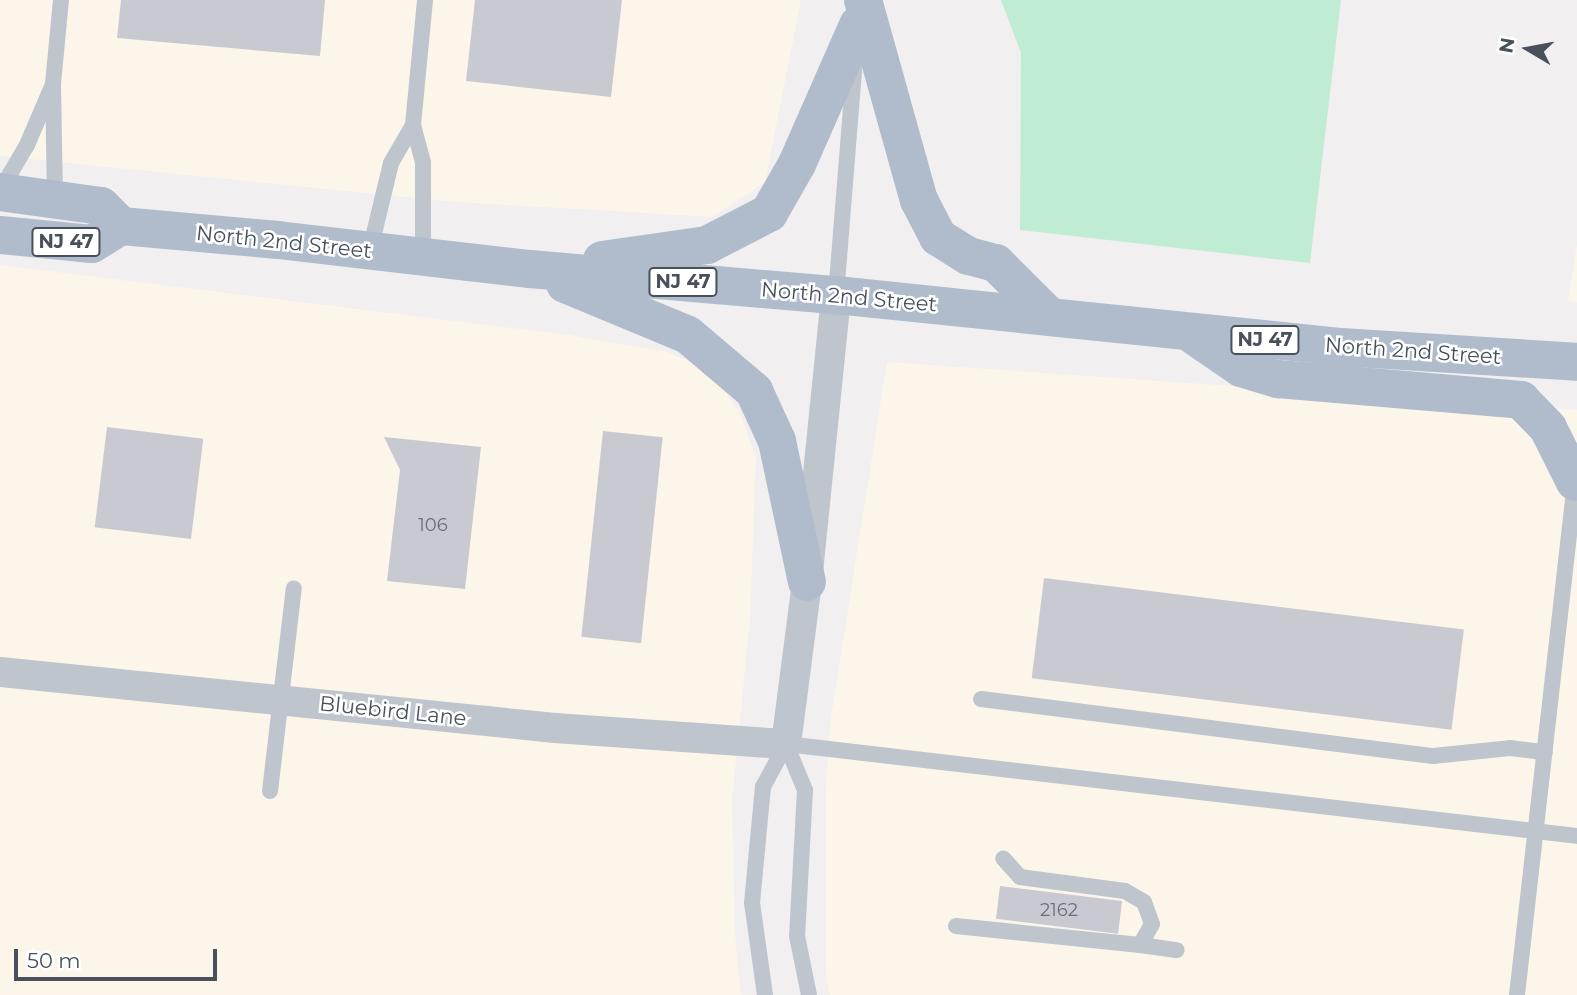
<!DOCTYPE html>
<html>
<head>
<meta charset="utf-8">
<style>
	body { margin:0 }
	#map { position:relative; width:1577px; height:995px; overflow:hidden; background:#f1efef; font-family:Montserrat,sans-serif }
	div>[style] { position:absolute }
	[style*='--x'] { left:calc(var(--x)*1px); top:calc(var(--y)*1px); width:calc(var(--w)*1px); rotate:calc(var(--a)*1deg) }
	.commercial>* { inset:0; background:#fbf6e9 }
	.green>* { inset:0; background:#c0ecd3 }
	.building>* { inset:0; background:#c9cad1; transform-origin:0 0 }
	.lane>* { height:16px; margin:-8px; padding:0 8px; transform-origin:8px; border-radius:8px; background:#bec5cd }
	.street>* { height:30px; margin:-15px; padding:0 15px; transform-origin:15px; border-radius:15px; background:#bec5cd }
	.primary>* { height:38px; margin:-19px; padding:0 19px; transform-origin:19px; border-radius:19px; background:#b0bccc }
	span { translate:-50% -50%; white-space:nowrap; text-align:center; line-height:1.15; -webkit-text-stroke:5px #fff; paint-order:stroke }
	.number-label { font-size:18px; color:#686f78 }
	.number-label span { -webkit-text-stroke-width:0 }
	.shield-label span { padding:2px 5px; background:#fff; border:2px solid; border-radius:5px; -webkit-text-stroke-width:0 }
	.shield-label { font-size:19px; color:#48515b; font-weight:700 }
	.street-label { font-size:21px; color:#48515b }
	.north { position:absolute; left:1493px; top:14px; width:70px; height:70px; -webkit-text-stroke:5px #fff; paint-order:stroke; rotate:280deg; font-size:19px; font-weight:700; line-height:28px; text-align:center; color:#48515b }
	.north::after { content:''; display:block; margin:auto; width:24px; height:32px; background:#48515b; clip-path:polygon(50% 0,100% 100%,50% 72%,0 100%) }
	.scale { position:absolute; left:14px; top:949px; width:203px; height:32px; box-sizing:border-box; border:4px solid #48515b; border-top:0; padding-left:9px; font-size:21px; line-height:24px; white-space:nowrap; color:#48515b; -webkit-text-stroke:5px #fff; paint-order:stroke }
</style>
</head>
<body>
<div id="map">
	<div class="commercial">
		<i style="clip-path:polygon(0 0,801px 0,765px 182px,713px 217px,455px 202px,0 156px)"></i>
		<i style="clip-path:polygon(1577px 243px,1577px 302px,1568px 301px)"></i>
		<i style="clip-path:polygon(0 265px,570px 335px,667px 352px,709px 369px,741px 415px,756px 459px,750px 620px,732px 800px,735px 934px,741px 995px,0 995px)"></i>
		<i style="clip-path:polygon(887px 362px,1577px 410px,1577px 995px,830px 995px,826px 975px,826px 790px,830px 724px)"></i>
	</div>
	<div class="green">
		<i style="clip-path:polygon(1001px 0,1341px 0,1310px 263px,1020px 230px,1021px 53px)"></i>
	</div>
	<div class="building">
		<i style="clip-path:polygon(121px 0,325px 0,320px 56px,117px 38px)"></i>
		<i style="clip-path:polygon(475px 0,622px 0,611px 97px,466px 81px)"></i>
		<i style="left:107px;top:427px;width:97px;height:101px;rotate:7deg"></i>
		<i style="left:603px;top:431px;width:60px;height:207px;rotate:6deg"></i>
		<i style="clip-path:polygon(384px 437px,481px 447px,465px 589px,387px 581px,400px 470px)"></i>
		<i style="left:1044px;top:578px;width:423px;height:101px;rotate:7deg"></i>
		<i style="left:1000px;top:886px;width:123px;height:33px;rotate:7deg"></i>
	</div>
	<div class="lane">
		<i style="--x:53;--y:84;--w:84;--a:-84.6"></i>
		<i style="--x:413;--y:125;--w:126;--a:-84.5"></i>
		<i style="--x:0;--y:191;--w:53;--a:-59.6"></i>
		<i style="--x:27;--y:145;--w:66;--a:-66.9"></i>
		<i style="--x:53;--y:84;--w:114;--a:89"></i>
		<i style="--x:370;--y:250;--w:89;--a:-76.4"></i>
		<i style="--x:391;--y:163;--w:44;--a:-59.9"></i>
		<i style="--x:413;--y:125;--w:39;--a:75"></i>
		<i style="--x:423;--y:163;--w:94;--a:90"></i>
		<i style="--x:836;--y:295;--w:235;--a:-85.4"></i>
		<i style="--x:981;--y:699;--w:456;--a:7.2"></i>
		<i style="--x:1433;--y:756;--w:77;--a:-5.9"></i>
		<i style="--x:1510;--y:748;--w:35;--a:7"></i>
		<i style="--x:786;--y:744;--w:796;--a:6.63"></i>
		<i style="--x:786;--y:744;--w:50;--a:67.6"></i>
		<i style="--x:805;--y:790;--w:146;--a:93.1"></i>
		<i style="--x:797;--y:936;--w:60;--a:78.5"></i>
		<i style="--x:270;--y:791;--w:204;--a:-83.3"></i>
		<i style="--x:956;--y:926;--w:185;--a:5.9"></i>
		<i style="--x:1140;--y:945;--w:24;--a:-60"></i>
		<i style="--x:1152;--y:924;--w:23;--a:-110"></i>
		<i style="--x:1144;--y:902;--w:22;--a:-150"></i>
		<i style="--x:1125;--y:891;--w:106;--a:-172.4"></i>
		<i style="--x:1020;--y:877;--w:25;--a:-132"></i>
		<i style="--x:1140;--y:945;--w:37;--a:8"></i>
		<i style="--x:765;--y:995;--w:93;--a:-98"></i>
		<i style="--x:752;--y:903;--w:117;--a:-84.6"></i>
		<i style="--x:763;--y:787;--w:49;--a:-61.9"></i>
		<i style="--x:1517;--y:995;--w:516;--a:-83.55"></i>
	</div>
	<div class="street">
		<i style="--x:0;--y:672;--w:558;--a:5.76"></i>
		<i style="--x:555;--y:728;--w:232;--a:4"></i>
		<i style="--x:786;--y:744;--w:163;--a:-82.6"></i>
		<i style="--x:807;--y:582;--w:288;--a:-84.2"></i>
	</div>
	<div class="primary">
		<i style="--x:863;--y:0;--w:208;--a:74.4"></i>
		<i style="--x:919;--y:200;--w:42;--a:62.8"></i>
		<i style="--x:938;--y:237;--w:36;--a:32"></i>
		<i style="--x:969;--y:256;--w:28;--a:15"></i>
		<i style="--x:996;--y:263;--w:76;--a:45"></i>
		<i style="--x:0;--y:192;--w:102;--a:7.9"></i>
		<i style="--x:101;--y:206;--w:28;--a:45"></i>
		<i style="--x:0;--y:235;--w:92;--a:5.6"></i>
		<i style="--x:92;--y:244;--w:34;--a:-32"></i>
		<i style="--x:121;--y:226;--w:158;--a:5.1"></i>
		<i style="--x:278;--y:240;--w:254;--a:6.6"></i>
		<i style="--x:530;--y:269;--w:307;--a:4.9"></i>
		<i style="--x:836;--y:295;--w:508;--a:5.88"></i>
		<i style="--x:1341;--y:347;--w:236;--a:3.6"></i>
		<i style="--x:602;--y:260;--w:106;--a:-8.1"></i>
		<i style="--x:707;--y:245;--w:70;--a:-27.3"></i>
		<i style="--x:769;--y:213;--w:56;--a:-60.3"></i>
		<i style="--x:797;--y:164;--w:152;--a:-66.3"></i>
		<i style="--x:565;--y:284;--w:133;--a:22.5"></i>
		<i style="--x:688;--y:335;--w:87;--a:40.3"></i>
		<i style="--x:754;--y:391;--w:55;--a:65.3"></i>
		<i style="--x:777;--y:441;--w:144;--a:78"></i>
		<i style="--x:1193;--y:335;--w:58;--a:34.5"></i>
		<i style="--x:1241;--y:368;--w:39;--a:17"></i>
		<i style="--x:1278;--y:379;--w:244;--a:4.9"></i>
		<i style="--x:1521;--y:400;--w:39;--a:46"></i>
		<i style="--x:1548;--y:428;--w:60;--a:63.4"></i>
	</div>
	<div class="number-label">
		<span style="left:433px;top:525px">106</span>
		<span style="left:1059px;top:910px">2162</span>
	</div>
	<div class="shield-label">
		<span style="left:66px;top:242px">NJ 47</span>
		<span style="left:683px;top:282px">NJ 47</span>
		<span style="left:1265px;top:340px">NJ 47</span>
	</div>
	<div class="street-label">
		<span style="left:284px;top:242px;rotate:6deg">North 2nd Street</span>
		<span style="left:849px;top:297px;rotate:5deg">North 2nd Street</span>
		<span style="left:1413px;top:351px;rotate:4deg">North 2nd Street</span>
		<span style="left:393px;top:711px;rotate:6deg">Bluebird Lane</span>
	</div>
	<div class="north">N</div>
	<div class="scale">50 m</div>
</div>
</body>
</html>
